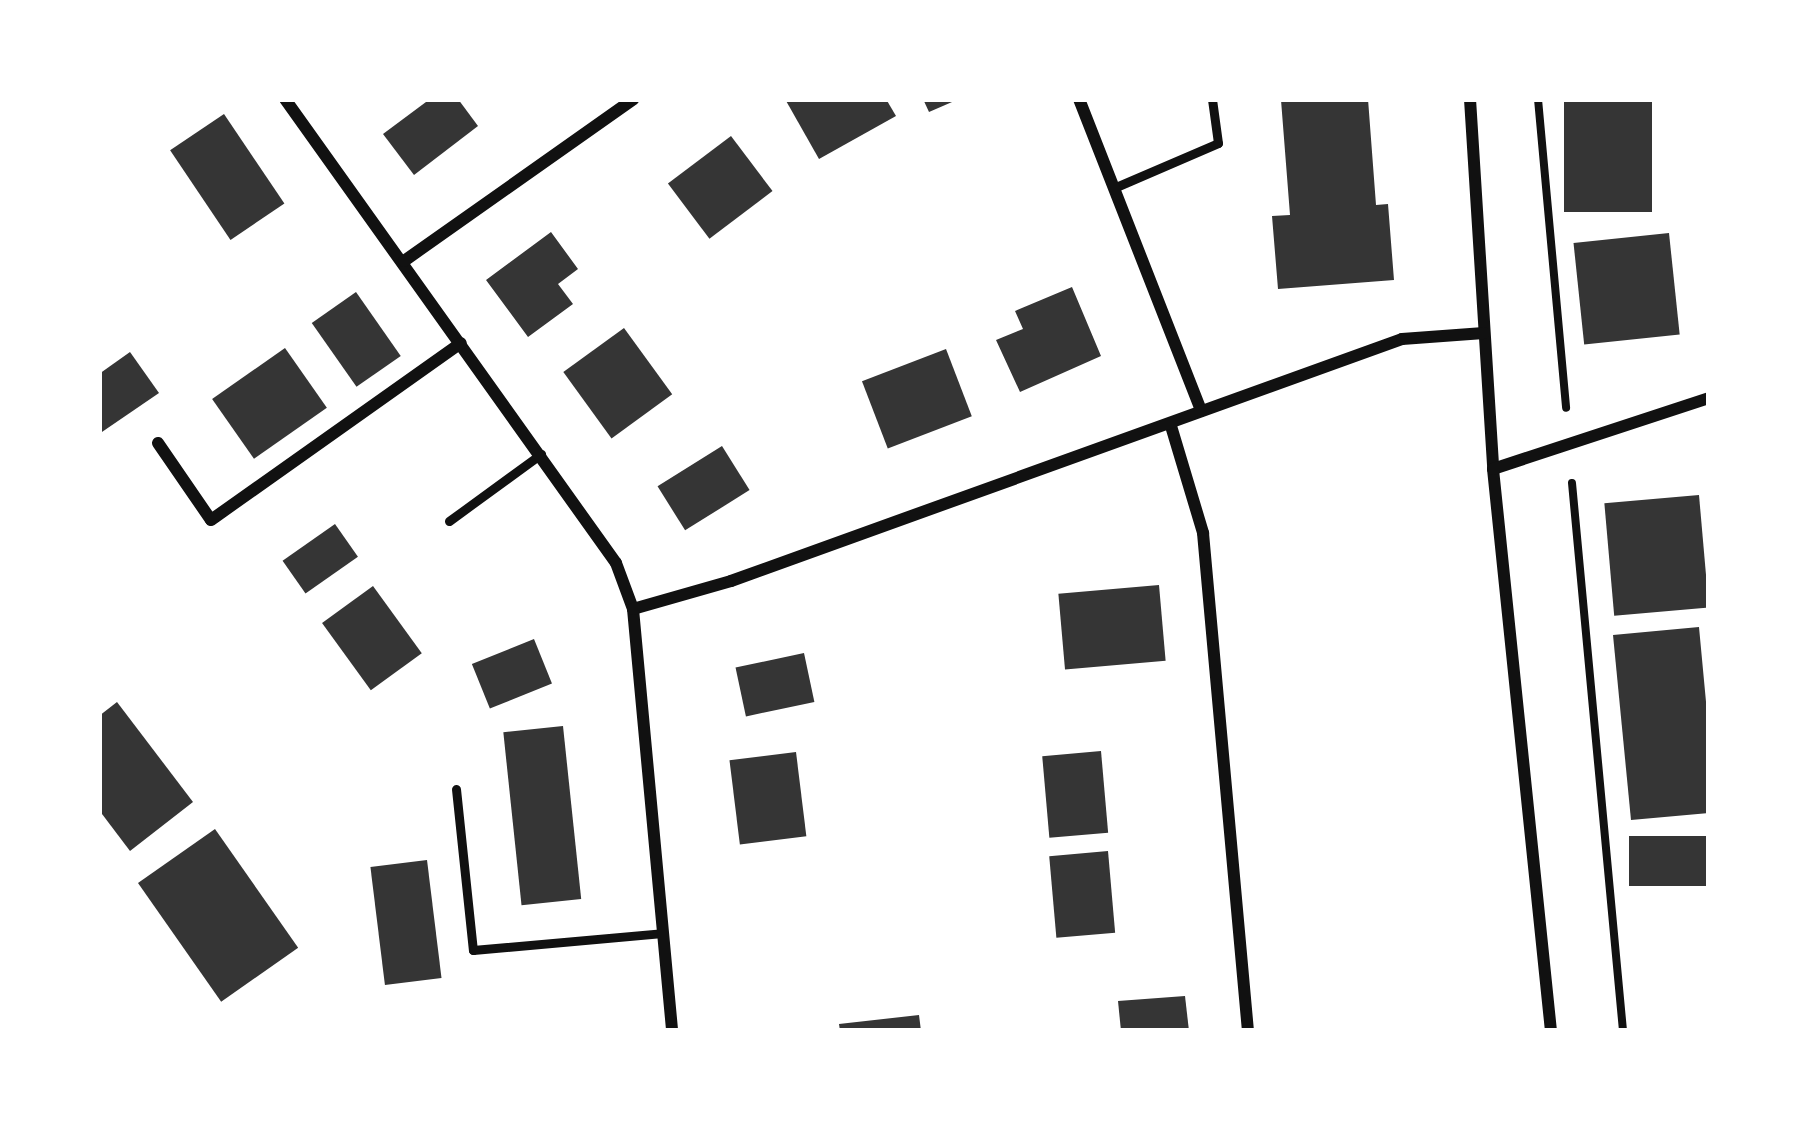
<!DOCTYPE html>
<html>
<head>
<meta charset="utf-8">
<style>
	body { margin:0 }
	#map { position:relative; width:1808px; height:1130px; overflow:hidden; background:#fff; font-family:Rubik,sans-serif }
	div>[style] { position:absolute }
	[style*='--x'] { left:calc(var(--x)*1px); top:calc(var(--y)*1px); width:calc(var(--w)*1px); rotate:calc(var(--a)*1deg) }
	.building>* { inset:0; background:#353535; transform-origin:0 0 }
	.path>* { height:8px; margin:-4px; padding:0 4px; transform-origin:4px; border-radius:4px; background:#111 }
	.service>* { height:9px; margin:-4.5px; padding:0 4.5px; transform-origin:4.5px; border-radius:4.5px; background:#111 }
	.minor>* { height:12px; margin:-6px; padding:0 6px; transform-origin:6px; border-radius:6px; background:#111 }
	span { translate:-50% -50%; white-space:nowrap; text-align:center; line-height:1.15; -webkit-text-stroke:9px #fff; paint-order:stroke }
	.frame { position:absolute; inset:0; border:102px solid #fff; pointer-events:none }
</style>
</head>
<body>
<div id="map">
	<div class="building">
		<i style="clip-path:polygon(430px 99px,458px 99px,478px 126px,414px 175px,383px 134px)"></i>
		<i style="clip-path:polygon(785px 99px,886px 99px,896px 116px,819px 159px)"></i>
		<i style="clip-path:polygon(923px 99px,959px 99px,929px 112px)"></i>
		<i style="clip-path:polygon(1368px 99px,1376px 205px,1388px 204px,1394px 280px,1278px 289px,1272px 216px,1290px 215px,1281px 100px)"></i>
		<i style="left:1564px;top:99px;width:88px;height:113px"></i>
		<i style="left:224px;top:114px;width:108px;height:65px;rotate:56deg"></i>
		<i style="left:731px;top:136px;width:69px;height:79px;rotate:53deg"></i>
		<i style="clip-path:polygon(551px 232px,578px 269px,558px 284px,573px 304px,528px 337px,486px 280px)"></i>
		<i style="left:1669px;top:233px;width:102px;height:96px;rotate:84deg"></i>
		<i style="clip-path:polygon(1072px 287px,1101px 356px,1020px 392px,996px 340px,1023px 329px,1015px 311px)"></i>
		<i style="left:356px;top:292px;width:78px;height:54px;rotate:55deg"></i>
		<i style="left:624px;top:328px;width:82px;height:75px;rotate:54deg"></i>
		<i style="left:285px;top:348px;width:73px;height:89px;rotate:55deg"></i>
		<i style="left:946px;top:349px;width:72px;height:90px;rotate:69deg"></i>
		<i style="clip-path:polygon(130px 352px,159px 393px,99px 434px,99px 374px)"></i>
		<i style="left:722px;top:446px;width:52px;height:76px;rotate:58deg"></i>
		<i style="left:1699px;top:495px;width:113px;height:95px;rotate:85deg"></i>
		<i style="left:335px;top:524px;width:40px;height:64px;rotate:55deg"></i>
		<i style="left:1159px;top:585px;width:76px;height:101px;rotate:85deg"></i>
		<i style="left:373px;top:586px;width:83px;height:63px;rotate:54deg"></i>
		<i style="clip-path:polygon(1699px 627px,1709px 734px,1709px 813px,1631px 820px,1613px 635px)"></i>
		<i style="left:534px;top:639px;width:48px;height:67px;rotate:68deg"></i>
		<i style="left:804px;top:653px;width:50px;height:70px;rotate:78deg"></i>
		<i style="clip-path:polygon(117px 702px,193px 802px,130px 851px,99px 810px,99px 716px)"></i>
		<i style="left:563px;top:726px;width:174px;height:60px;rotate:84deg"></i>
		<i style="left:1101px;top:751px;width:82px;height:59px;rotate:85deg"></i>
		<i style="left:796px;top:752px;width:85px;height:67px;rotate:83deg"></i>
		<i style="left:215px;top:829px;width:145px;height:94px;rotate:55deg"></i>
		<i style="left:1709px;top:836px;width:50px;height:80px;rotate:90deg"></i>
		<i style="left:1108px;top:851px;width:82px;height:59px;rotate:85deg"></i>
		<i style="left:427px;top:860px;width:119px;height:57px;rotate:83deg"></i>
		<i style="clip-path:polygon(1185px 996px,1189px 1031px,1121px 1031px,1118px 1001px)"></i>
		<i style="clip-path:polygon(919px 1015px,921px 1031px,840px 1031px,839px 1024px)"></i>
	</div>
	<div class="path">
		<i style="--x:1538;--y:99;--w:310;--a:84.8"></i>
		<i style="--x:1572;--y:483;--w:550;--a:84.68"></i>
	</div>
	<div class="service">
		<i style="--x:1116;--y:187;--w:111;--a:-23.3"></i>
		<i style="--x:1218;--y:143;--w:44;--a:-97.8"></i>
		<i style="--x:449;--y:521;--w:114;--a:-36.1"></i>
		<i style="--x:456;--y:789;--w:162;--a:84"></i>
		<i style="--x:473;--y:950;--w:190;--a:-5.1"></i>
	</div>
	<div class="minor">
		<i style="--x:285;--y:99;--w:570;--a:54.5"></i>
		<i style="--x:616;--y:563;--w:49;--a:69.7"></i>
		<i style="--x:633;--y:609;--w:424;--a:84.7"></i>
		<i style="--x:1079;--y:99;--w:335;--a:68.6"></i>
		<i style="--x:1470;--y:99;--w:371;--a:86.4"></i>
		<i style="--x:1493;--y:469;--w:565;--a:84.11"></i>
		<i style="--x:404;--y:261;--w:281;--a:-35.2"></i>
		<i style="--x:1171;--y:426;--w:112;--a:73.3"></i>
		<i style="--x:1203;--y:533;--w:500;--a:84.84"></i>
		<i style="--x:158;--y:443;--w:93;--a:55.5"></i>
		<i style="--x:211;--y:520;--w:306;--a:-35.3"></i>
		<i style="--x:1493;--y:469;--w:227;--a:-18.2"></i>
		<i style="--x:633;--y:609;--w:102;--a:-15.9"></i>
		<i style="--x:731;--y:581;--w:713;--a:-19.83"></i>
		<i style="--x:1402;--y:339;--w:82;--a:-4.2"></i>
	</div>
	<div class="frame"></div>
</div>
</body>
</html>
